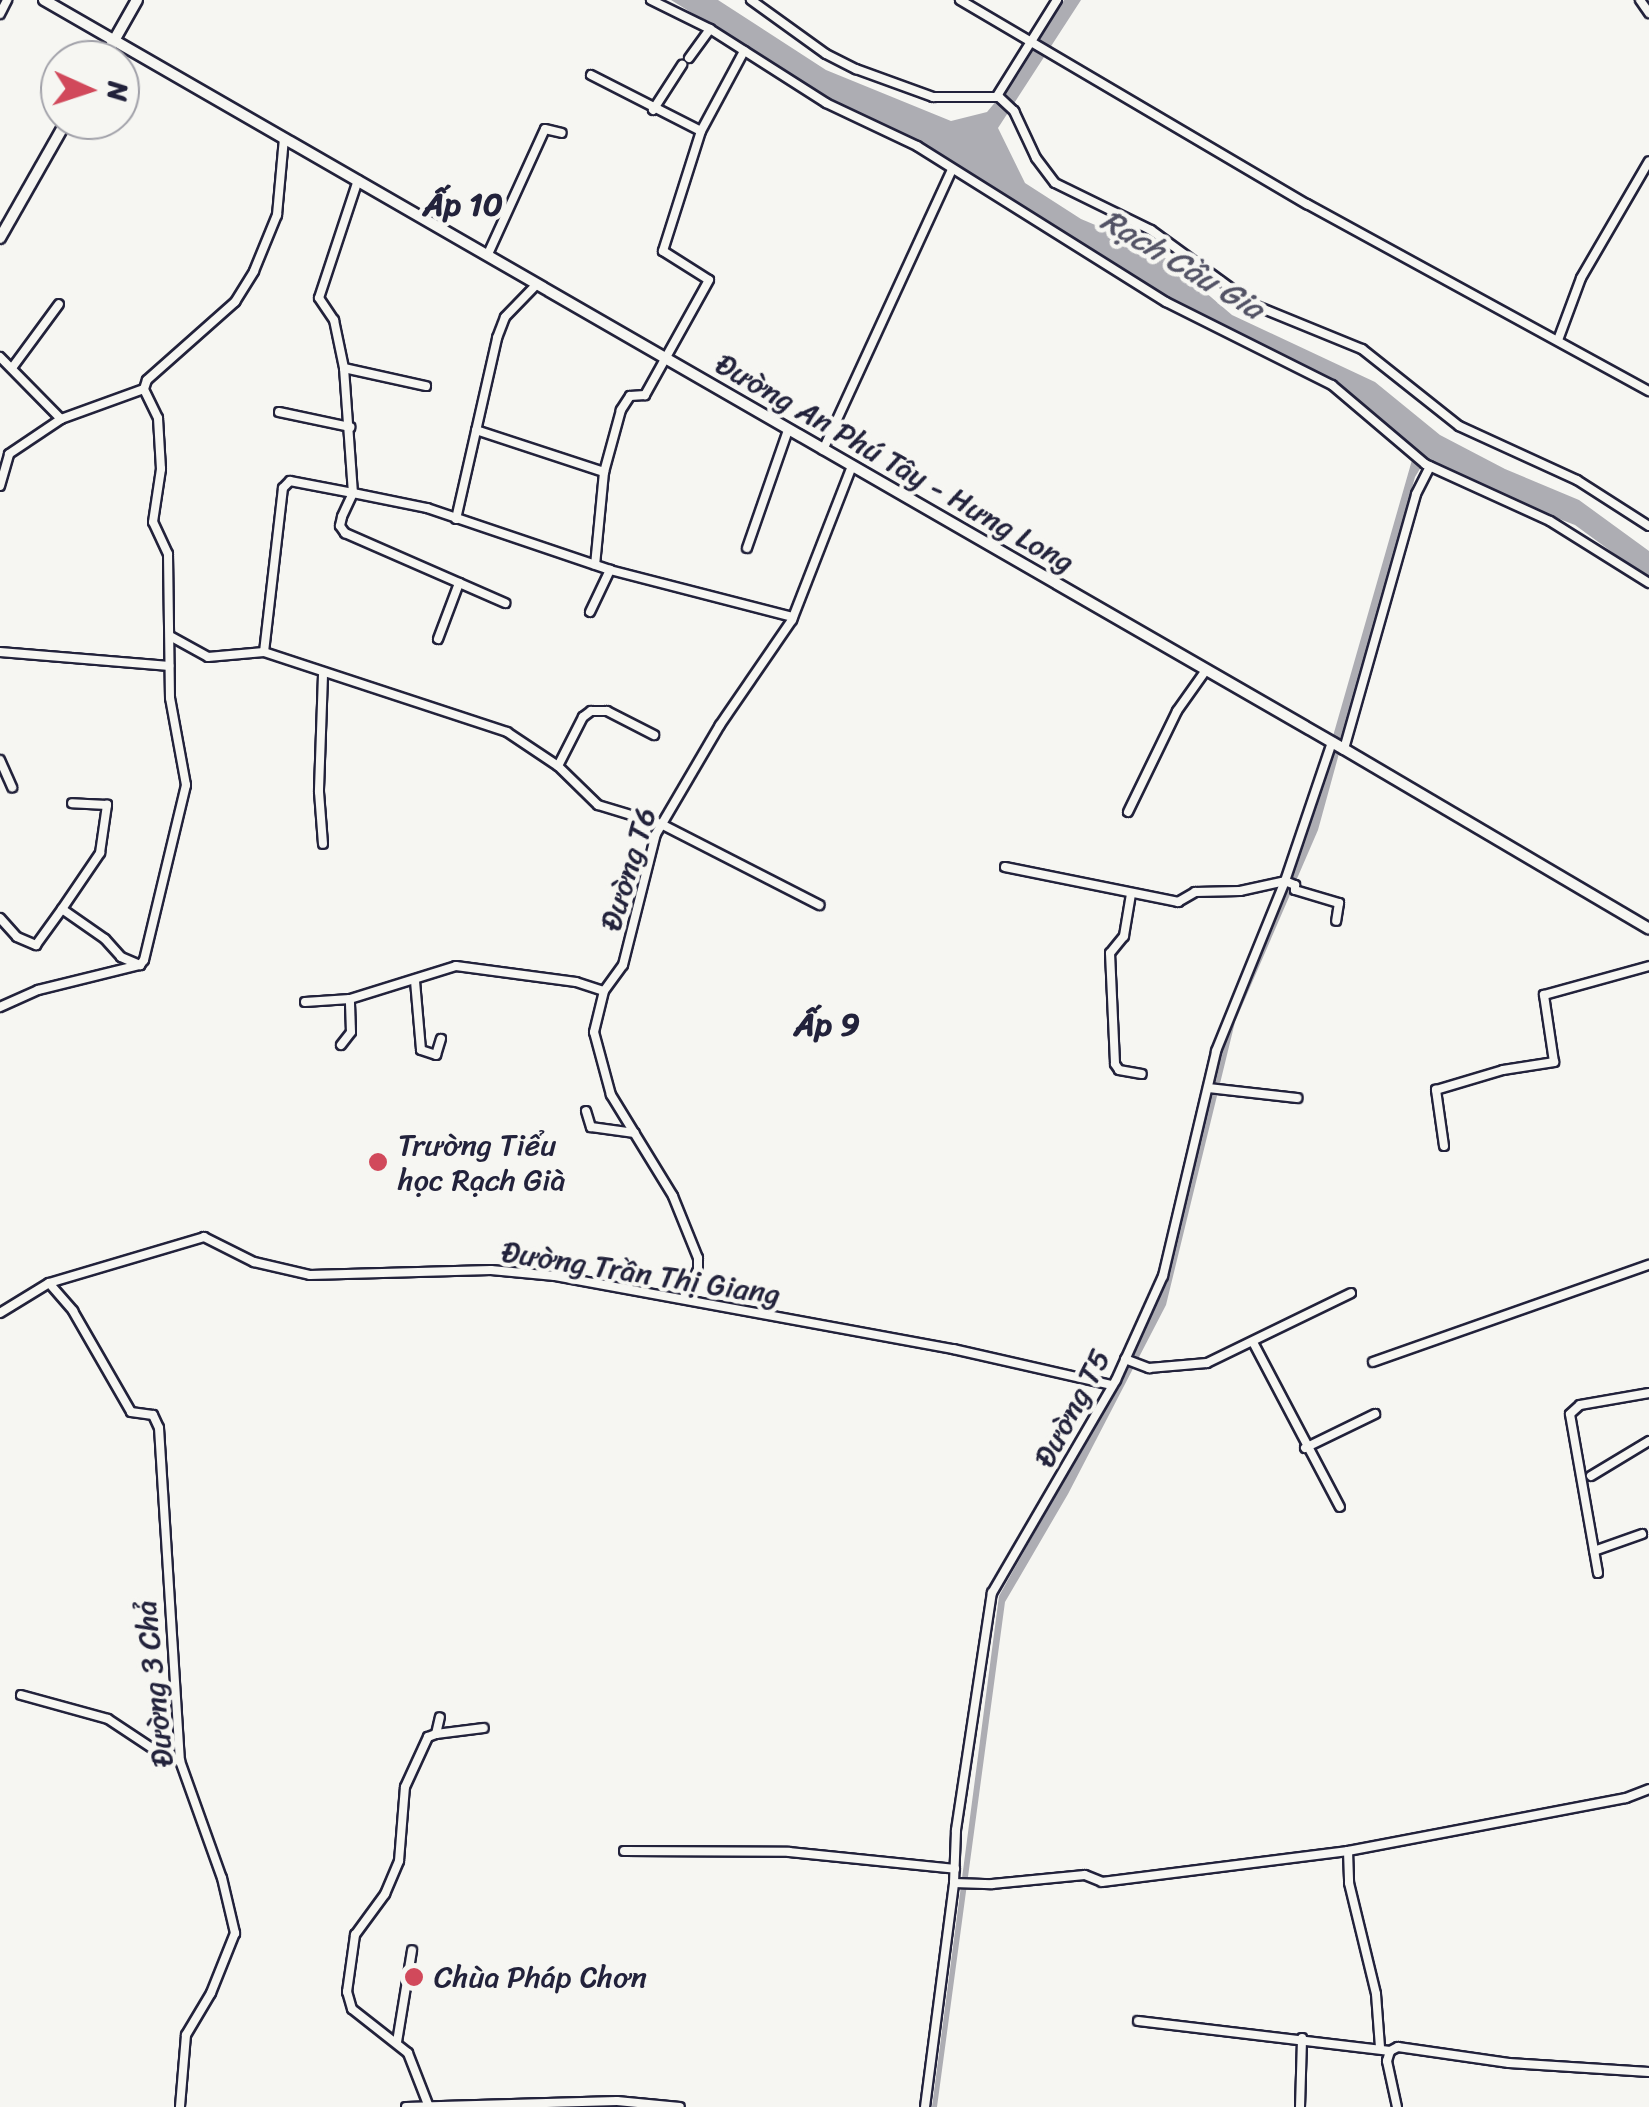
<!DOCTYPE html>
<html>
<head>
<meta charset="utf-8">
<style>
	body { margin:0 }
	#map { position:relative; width:1649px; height:2107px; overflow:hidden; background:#f6f6f2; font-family:Sriracha,sans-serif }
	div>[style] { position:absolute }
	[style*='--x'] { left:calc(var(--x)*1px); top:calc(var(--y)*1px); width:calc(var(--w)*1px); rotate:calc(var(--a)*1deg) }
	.water>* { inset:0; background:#adadb3 }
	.roads { filter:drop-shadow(2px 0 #22223b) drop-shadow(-2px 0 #22223b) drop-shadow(0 2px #22223b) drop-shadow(0 -2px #22223b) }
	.street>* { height:8px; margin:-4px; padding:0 4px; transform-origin:4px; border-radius:4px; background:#f6f6f2 }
	.secondary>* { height:10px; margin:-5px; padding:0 5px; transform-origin:5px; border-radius:5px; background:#f6f6f2 }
	.dots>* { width:28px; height:28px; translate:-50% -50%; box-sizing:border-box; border:5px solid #f6f6f2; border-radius:50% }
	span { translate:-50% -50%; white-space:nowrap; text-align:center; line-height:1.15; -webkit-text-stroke:9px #f6f6f2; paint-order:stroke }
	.street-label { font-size:30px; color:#22223b }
	.poi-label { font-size:30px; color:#22223b }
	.left { translate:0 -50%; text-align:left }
	.neighbourhood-label { font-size:32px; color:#22223b; font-weight:700 }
	.water-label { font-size:32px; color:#535365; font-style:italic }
	.north { position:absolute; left:40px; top:40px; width:100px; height:100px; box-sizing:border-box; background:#f6f6f2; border:2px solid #a1a1a9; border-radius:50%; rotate:93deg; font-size:28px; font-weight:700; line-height:40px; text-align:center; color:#22223b }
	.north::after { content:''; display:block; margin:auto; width:35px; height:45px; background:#d1495b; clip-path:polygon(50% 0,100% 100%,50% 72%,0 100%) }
</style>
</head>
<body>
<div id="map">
	<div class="water">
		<i style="clip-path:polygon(671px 0,718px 0,826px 70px,951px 121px,987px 112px,1018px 75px,1064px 0,1081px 0,998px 128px,1025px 183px,1081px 219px,1157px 251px,1232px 315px,1375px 382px,1440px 435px,1505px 469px,1579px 500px,1649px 551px,1649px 579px,1575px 525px,1505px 498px,1426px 459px,1415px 477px,1318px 830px,1235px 1022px,1166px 1305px,1068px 1494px,1005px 1602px,937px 2107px,932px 2107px,999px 1596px,1105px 1407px,1156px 1305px,1222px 1045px,1301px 848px,1414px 453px,1328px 378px,1166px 298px,906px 135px,832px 100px)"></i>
	</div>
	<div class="roads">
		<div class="street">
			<i style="--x:651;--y:0;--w:66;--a:26.2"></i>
			<i style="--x:710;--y:29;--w:138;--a:32.5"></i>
			<i style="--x:826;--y:103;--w:101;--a:25.3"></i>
			<i style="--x:917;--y:146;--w:294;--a:32.1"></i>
			<i style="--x:1166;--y:302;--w:186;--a:26.6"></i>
			<i style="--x:1332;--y:385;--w:122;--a:40.3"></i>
			<i style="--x:1425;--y:464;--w:137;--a:24.5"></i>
			<i style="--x:1550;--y:521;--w:117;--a:32.1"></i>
			<i style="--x:751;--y:0;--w:92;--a:35.8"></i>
			<i style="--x:826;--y:54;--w:34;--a:27"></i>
			<i style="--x:856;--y:69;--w:82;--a:20"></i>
			<i style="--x:933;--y:97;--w:66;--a:0"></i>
			<i style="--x:999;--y:97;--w:21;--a:43"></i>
			<i style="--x:1014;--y:111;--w:52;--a:64.9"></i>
			<i style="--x:1036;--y:158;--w:31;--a:53"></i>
			<i style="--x:1055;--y:183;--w:107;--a:26.1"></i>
			<i style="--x:1151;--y:230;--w:127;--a:36.1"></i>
			<i style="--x:1254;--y:305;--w:117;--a:22.2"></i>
			<i style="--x:1362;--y:349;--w:124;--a:38.4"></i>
			<i style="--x:1459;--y:426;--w:130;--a:24.6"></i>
			<i style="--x:1577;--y:480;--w:85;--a:32.6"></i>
			<i style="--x:960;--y:0;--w:403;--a:30.5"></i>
			<i style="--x:1307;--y:204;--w:390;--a:28.7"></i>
			<i style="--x:1640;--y:0;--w:16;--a:55"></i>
			<i style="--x:0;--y:14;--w:16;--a:-63"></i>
			<i style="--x:689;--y:58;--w:36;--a:-54"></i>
			<i style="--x:591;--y:75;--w:123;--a:27"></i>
			<i style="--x:701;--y:131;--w:126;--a:107.6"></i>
			<i style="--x:663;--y:251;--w:54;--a:32.2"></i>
			<i style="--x:709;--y:280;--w:132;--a:119.1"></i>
			<i style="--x:645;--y:395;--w:15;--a:176"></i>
			<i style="--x:630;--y:396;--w:17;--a:123"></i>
			<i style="--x:621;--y:410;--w:64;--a:105.3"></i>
			<i style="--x:604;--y:472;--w:93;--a:95.5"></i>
			<i style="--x:997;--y:96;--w:113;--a:-58"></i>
			<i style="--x:653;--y:110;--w:54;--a:-57.2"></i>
			<i style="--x:701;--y:131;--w:91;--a:-61.7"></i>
			<i style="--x:358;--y:180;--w:124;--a:108.3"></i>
			<i style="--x:319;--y:298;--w:27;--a:56"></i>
			<i style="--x:334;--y:320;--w:49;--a:78.2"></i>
			<i style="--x:344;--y:368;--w:125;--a:85.9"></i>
			<i style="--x:353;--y:493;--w:76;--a:11.5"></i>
			<i style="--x:427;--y:508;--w:193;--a:18.7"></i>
			<i style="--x:610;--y:570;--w:189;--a:14.4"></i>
			<i style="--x:488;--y:254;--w:137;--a:-65.5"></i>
			<i style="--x:545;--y:129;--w:17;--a:13"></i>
			<i style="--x:1558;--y:340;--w:66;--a:-69.6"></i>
			<i style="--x:1581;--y:278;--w:135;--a:-59.8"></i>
			<i style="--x:0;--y:357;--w:87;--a:45.5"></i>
			<i style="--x:61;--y:419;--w:88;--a:-19.9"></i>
			<i style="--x:12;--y:368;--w:79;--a:-53.7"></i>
			<i style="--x:344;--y:368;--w:84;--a:12.4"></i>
			<i style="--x:279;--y:412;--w:73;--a:11.9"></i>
			<i style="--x:476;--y:430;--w:135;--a:18.2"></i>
			<i style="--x:823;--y:450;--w:309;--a:-65.3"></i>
			<i style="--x:0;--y:486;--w:33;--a:-74"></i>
			<i style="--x:9;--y:454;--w:63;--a:-33.9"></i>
			<i style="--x:456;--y:519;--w:186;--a:-77.2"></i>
			<i style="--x:497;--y:338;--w:22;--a:-69"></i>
			<i style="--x:505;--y:317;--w:46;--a:-45.9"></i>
			<i style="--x:747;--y:548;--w:125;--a:-70.8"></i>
			<i style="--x:590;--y:612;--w:47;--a:-64.5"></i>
			<i style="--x:170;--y:636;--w:43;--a:28.9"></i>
			<i style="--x:208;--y:657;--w:56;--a:-5.1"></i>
			<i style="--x:264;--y:652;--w:165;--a:-83.4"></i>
			<i style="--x:283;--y:488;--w:10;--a:-45"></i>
			<i style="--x:290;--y:481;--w:64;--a:10.8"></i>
			<i style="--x:353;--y:493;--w:26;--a:115"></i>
			<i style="--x:342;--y:517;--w:9;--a:103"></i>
			<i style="--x:340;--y:526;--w:9;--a:54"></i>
			<i style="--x:345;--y:533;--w:175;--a:23.6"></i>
			<i style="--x:438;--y:639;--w:60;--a:-69.4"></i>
			<i style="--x:0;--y:652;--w:170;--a:4.7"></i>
			<i style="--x:264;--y:652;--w:256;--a:18.2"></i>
			<i style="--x:507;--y:732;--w:61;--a:33.7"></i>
			<i style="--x:558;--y:766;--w:56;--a:44.3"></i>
			<i style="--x:598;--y:805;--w:66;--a:16.8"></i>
			<i style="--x:661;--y:824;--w:178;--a:27.1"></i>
			<i style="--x:323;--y:675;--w:117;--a:92"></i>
			<i style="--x:319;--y:792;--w:52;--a:85.6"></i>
			<i style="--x:1344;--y:749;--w:265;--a:-74.2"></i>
			<i style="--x:1416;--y:494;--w:31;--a:-63"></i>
			<i style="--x:0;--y:760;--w:30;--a:66"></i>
			<i style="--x:558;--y:766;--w:55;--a:-63"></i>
			<i style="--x:583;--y:717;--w:10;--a:-37"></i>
			<i style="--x:591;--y:711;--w:16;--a:0"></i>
			<i style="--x:607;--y:711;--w:53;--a:27.1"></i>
			<i style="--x:1128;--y:812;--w:112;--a:-64.1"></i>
			<i style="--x:1177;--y:711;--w:50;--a:-54.7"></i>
			<i style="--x:1005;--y:867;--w:177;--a:11.4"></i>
			<i style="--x:1178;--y:902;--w:20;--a:-30"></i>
			<i style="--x:1195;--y:892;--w:45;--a:-1.3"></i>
			<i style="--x:1240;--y:891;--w:46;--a:-12.5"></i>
			<i style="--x:1285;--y:881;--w:11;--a:22"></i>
			<i style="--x:1295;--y:885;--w:5;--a:90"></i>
			<i style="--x:1295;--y:890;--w:46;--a:16.5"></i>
			<i style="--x:1339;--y:903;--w:18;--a:99"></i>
			<i style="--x:1131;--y:894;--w:43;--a:99.5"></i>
			<i style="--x:1124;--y:936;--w:22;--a:129"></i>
			<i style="--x:1110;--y:953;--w:111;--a:87.4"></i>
			<i style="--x:1115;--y:1064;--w:7;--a:56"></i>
			<i style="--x:1119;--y:1070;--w:23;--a:10"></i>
			<i style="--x:62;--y:909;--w:68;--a:-55.8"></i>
			<i style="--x:100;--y:853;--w:49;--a:-81.7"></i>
			<i style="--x:107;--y:805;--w:35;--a:-177"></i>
			<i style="--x:0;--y:918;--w:25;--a:48"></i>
			<i style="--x:17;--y:937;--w:21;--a:23"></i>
			<i style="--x:36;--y:945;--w:44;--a:-54.2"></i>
			<i style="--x:62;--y:909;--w:52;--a:34.9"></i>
			<i style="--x:105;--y:939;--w:24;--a:48"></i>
			<i style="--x:121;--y:957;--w:21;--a:23"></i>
			<i style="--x:415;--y:981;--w:69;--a:85"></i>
			<i style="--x:421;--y:1050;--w:16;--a:18"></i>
			<i style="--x:436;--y:1055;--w:17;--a:-73"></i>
			<i style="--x:305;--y:1002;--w:45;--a:-3.8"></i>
			<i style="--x:350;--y:999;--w:111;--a:-17.3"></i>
			<i style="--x:456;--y:966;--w:121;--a:7.6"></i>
			<i style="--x:576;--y:982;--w:29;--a:18"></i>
			<i style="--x:0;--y:1007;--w:42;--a:-24.1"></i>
			<i style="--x:38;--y:990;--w:105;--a:-13.8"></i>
			<i style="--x:140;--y:965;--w:6;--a:-51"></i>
			<i style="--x:144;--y:960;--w:180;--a:-76.5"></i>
			<i style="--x:186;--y:785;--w:88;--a:-100.4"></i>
			<i style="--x:170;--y:698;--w:144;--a:-90.8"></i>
			<i style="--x:168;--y:554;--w:35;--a:-115"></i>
			<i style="--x:153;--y:522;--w:54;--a:-81.4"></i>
			<i style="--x:161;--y:469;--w:51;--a:-93.4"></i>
			<i style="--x:158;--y:418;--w:32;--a:-116"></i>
			<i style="--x:144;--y:389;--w:9;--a:-72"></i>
			<i style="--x:147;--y:380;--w:118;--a:-41.6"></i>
			<i style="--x:235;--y:302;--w:36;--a:-58"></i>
			<i style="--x:254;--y:271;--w:61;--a:-67.7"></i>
			<i style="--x:277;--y:215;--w:77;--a:-84.8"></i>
			<i style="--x:341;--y:1045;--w:16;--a:-52"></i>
			<i style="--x:351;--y:1032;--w:33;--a:-92"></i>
			<i style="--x:1208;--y:1088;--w:90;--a:6.4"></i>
			<i style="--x:586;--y:1111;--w:17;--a:73"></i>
			<i style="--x:591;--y:1127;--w:44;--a:7.8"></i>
			<i style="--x:1444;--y:1146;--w:57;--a:-98.1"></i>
			<i style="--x:1436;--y:1090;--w:70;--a:-16.6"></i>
			<i style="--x:1503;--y:1070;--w:52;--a:-8.9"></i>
			<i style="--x:1554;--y:1062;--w:68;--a:-98.5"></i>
			<i style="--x:1544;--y:995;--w:109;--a:-15.4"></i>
			<i style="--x:49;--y:1283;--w:37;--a:49"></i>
			<i style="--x:73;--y:1311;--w:116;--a:60.1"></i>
			<i style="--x:131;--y:1412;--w:22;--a:8"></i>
			<i style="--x:153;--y:1415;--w:14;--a:65"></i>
			<i style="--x:159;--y:1428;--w:334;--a:86.4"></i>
			<i style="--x:180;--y:1761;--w:124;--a:70.3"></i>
			<i style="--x:222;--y:1878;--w:57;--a:76.7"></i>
			<i style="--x:235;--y:1933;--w:65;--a:111.8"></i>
			<i style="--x:211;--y:1993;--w:49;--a:120.8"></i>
			<i style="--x:186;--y:2035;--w:72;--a:94.8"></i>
			<i style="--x:684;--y:1297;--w:30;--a:-63"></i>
			<i style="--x:698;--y:1270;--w:12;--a:-90"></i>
			<i style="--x:698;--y:1258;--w:67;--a:-112"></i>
			<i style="--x:673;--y:1196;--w:119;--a:-121.5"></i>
			<i style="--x:611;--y:1095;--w:65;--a:-105.1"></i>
			<i style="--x:594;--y:1032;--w:42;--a:-76.3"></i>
			<i style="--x:604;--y:991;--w:32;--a:-54"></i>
			<i style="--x:623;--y:965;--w:135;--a:-75.9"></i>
			<i style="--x:656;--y:834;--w:126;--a:-59.6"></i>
			<i style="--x:720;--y:725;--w:127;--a:-55.6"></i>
			<i style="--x:792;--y:620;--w:165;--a:-68.7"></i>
			<i style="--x:0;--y:1313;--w:57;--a:-31.5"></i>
			<i style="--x:49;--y:1283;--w:162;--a:-16.5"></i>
			<i style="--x:204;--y:1237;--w:56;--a:26.6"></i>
			<i style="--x:254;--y:1262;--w:57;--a:13.1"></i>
			<i style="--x:310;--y:1275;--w:181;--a:-1.6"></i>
			<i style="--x:491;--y:1270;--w:64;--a:5.4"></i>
			<i style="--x:555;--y:1276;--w:405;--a:10.4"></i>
			<i style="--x:953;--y:1349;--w:162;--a:12.8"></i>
			<i style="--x:1254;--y:1344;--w:184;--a:62.2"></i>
			<i style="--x:1125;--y:1359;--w:26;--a:21"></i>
			<i style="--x:1149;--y:1368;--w:58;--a:-4.9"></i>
			<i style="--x:1207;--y:1363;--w:160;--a:-25.9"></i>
			<i style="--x:1373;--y:1362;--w:293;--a:-19.4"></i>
			<i style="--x:1305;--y:1448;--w:78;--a:-25.9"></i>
			<i style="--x:1591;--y:1476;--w:68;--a:-31.1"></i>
			<i style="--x:1594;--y:1551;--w:51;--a:-19.5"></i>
			<i style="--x:1598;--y:1573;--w:161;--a:-100"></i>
			<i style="--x:1570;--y:1414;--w:13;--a:-42"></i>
			<i style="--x:1580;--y:1405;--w:70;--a:-9.9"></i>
			<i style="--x:21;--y:1695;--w:90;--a:15.4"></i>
			<i style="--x:108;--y:1719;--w:67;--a:33.5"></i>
			<i style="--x:164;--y:1756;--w:17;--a:17"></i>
			<i style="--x:436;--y:1734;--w:48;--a:-7.1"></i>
			<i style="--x:624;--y:1851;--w:165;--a:0.3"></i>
			<i style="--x:789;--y:1852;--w:167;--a:5.8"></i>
			<i style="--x:1348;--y:1851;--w:32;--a:88"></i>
			<i style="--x:1349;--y:1883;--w:114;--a:76.3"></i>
			<i style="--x:1376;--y:1994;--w:53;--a:85.7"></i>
			<i style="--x:954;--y:1883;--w:38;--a:2"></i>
			<i style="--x:992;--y:1884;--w:93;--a:-5.5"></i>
			<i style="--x:1085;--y:1875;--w:18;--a:22"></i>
			<i style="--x:1102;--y:1882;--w:248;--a:-7.2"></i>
			<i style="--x:1348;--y:1851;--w:283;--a:-10.8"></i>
			<i style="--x:1626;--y:1798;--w:25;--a:-21"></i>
			<i style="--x:1138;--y:2021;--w:254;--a:6.8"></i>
			<i style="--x:397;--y:2042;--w:93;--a:-80.7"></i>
			<i style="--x:406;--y:2107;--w:211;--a:-1.6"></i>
			<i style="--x:617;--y:2101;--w:63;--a:5.4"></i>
			<i style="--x:429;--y:2107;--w:58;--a:-111.3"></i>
			<i style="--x:408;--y:2053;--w:71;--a:-141.8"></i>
			<i style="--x:352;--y:2009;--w:18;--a:-106"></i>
			<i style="--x:347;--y:1992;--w:58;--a:-82"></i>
			<i style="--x:355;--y:1935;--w:51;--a:-53.8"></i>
			<i style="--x:385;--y:1894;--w:36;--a:-67"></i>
			<i style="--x:399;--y:1861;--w:74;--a:-85.4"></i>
			<i style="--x:405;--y:1787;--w:55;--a:-65.3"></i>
			<i style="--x:428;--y:1737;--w:9;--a:-21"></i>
			<i style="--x:436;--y:1734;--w:17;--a:-77"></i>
			<i style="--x:925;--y:2107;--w:226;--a:-82.6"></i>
			<i style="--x:954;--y:1883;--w:53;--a:-87.8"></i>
			<i style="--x:956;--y:1830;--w:240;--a:-81.4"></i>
			<i style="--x:992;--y:1593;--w:246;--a:-59.8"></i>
			<i style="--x:1116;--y:1380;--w:114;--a:-65.7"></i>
			<i style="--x:1163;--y:1276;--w:231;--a:-76.7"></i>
			<i style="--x:1216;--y:1051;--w:183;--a:-67.9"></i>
			<i style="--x:1285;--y:881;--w:147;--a:-71.3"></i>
			<i style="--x:1300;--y:2107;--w:69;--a:-88.3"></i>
			<i style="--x:1397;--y:2107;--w:47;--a:-102.3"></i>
			<i style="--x:1387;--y:2061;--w:10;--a:-73"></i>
			<i style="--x:1390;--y:2051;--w:9;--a:-27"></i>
			<i style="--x:1398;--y:2047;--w:112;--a:8.2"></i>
			<i style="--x:1509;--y:2063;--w:140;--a:3.7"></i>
		</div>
		<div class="secondary">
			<i style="--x:44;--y:0;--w:1500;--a:29.95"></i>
			<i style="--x:1344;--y:749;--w:354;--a:30.5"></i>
			<i style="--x:103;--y:60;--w:69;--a:-60.5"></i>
			<i style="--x:0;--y:238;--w:136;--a:-60.4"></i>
		</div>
	</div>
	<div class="dots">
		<i style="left:378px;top:1162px;background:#d1495b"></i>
		<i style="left:414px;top:1977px;background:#d1495b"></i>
	</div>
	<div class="street-label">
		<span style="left:895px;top:463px;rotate:30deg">Đường An Phú Tây - Hưng Long</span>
		<span style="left:628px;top:869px;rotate:-73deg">Đường T6</span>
		<span style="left:641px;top:1273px;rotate:9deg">Đường Trần Thị Giang</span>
		<span style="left:1072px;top:1408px;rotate:-62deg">Đường T5</span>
		<span style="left:154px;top:1684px;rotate:-96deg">Đường 3 Chả</span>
	</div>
	<div class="poi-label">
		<span class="left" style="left:398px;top:1162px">Trường Tiểu<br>học Rạch Già</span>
		<span class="left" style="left:434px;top:1977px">Chùa Pháp Chơn</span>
	</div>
	<div class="neighbourhood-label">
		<span style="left:463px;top:205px">Ấp 10</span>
		<span style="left:827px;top:1025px">Ấp 9</span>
	</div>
	<div class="water-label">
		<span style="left:1182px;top:265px;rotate:31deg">Rạch Cầu Gia</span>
	</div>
	<div class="north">N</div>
</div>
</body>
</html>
